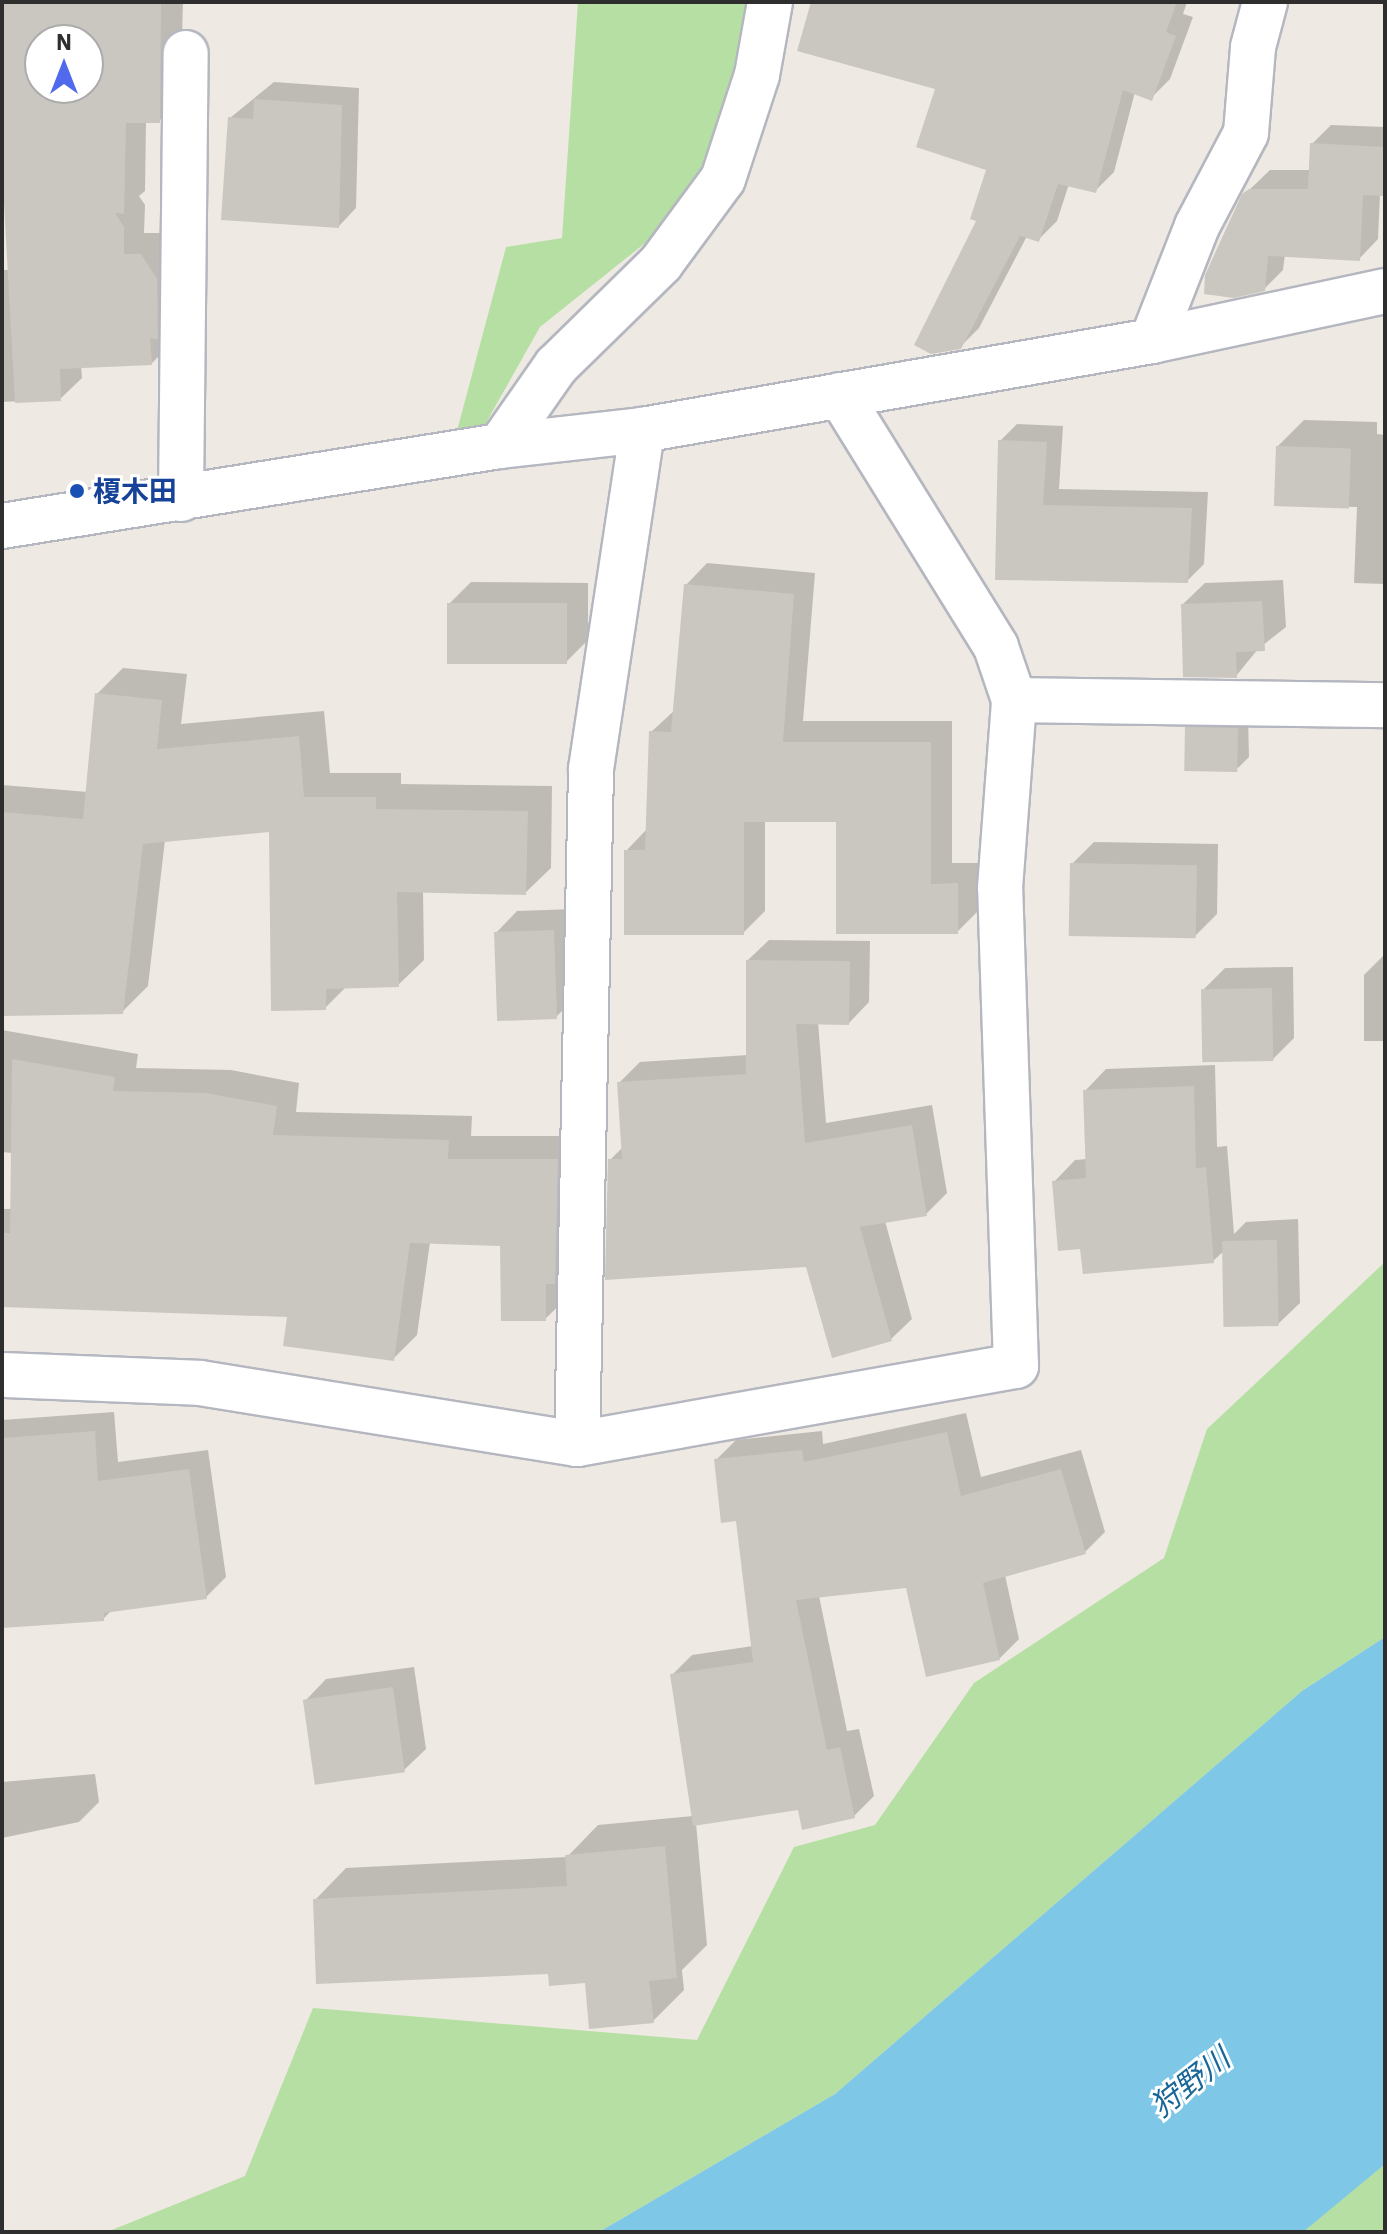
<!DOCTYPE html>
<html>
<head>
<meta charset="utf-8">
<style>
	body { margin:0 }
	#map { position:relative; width:1387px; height:2234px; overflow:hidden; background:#eee9e2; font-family:"IBM Plex Sans","Noto Sans JP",sans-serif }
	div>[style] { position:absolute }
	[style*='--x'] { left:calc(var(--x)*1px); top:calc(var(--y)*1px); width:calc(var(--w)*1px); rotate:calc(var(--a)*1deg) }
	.green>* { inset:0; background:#b6dfa3 }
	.water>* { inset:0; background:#7fc7e6 }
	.shadow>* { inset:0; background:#0003 }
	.building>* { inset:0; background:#cac7c0; transform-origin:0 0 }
	.roads { filter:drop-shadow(2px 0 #b5b7c0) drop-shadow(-2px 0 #b5b7c0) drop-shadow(0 2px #b5b7c0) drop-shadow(0 -2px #b5b7c0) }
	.street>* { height:44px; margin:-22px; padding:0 22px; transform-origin:22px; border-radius:22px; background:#fff }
	.secondary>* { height:44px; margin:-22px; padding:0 22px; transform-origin:22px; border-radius:22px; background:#fff }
	.dots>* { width:22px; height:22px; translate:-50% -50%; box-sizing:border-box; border:4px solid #fff; border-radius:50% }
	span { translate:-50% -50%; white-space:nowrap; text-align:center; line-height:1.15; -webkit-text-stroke:6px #fff; paint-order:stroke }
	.transit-label { font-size:28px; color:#164399; font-weight:700 }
	.left { translate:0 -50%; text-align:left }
	.water-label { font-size:30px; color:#196796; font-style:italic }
	.frame { position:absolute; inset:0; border:4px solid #2e2e2e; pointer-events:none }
	.north { position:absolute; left:24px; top:24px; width:80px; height:80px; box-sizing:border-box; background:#fff; border:2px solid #ababab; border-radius:50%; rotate:0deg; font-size:22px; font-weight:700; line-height:32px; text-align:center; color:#2e2e2e }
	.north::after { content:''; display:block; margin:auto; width:28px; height:36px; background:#5169ec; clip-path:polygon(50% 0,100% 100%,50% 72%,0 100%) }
</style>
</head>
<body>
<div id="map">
	<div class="green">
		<i style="clip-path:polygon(578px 2px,758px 2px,745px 83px,679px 216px,540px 327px,461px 467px,446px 472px,506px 247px,562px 238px)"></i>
		<i style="clip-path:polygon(1385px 1262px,1385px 1637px,1302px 1691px,835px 2094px,599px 2232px,107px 2232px,245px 2176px,313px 2008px,697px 2040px,794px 1847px,875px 1825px,974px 1683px,1164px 1558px,1207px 1429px)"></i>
		<i style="clip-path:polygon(1385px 2164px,1385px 2232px,1303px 2232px,1361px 2182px)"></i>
	</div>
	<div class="water">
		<i style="clip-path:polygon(1385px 1637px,1385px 2164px,1303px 2232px,599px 2232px,835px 2094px,1302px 1691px)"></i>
	</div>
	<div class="shadow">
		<i style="clip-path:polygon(evenodd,2px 2px,183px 2px,180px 100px,159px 121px,146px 121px,145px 191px,139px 196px,145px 205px,144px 233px,162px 233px,173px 342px,151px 364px,81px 366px,82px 378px,60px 399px,2px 402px,2px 270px,12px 270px,2px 164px,2px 2px,40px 40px,88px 40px,88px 88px,40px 88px,40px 40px)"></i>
		<i style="clip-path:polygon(813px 2px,1187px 2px,1183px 14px,1193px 17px,1170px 79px,1151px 98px,1135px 92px,1114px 172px,1095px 191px,1069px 184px,1057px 221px,1038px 240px,1027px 236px,979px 328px,960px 347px,989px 168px,937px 88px)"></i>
		<i style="clip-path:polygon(274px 82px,359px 88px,356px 208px,339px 226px,230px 118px)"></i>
		<i style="clip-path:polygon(1331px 125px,1385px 127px,1385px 194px,1380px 194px,1378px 239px,1359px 259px,1285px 254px,1283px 270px,1264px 289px,1244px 195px,1270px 170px,1311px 170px,1312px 144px)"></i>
		<i style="clip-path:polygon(1304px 420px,1377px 422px,1377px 434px,1385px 435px,1385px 584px,1354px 583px,1357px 507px,1278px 504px,1278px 446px)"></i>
		<i style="clip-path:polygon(1017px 424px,1063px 426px,1059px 489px,1208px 492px,1204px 564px,1187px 581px,997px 578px,1000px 441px)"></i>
		<i style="clip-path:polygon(707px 563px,815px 573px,803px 721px,952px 721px,952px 863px,979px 863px,979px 910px,957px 932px,838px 820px,765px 820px,765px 911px,743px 933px,626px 851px,647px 829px,651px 732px,675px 710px,686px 585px)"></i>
		<i style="clip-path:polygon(1283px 580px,1286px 627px,1258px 649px,1236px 676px,1183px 604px,1205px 583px)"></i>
		<i style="clip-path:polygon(471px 582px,588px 583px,588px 640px,566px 662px,449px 604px)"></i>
		<i style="clip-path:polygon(123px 668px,187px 674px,181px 724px,324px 711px,330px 773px,401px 773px,401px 784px,552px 786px,551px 868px,525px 893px,423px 891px,424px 960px,398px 985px,347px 986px,325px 1008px,271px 830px,165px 840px,148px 986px,122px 1012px,2px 1014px,2px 785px,88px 792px,97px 694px)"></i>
		<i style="clip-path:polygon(1197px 717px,1248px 718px,1249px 757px,1238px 768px,1187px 728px)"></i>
		<i style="clip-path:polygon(1094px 842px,1218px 844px,1217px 914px,1195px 936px,1072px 864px)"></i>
		<i style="clip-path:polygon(575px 909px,578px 995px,556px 1017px,496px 933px,517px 911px)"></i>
		<i style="clip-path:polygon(769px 940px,870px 941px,869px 1002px,849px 1023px,818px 1022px,826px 1123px,932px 1105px,947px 1193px,926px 1214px,885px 1221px,912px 1319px,891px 1339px,808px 1265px,610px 1160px,623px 1147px,619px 1083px,640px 1062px,748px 1055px,748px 960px)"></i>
		<i style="clip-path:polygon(1385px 954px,1385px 1041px,1364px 1041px,1364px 975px)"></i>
		<i style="clip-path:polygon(1293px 967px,1294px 1038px,1273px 1059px,1203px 990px,1225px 968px)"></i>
		<i style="clip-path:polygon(2px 1030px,138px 1054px,136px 1068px,231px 1070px,299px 1083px,296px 1112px,472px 1116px,471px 1136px,581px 1136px,569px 1296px,545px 1319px,502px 1244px,430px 1242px,417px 1335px,393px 1359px,289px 1316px,2px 1305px,2px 1209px,214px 1206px,215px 1174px,2px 1152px)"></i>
		<i style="clip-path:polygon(1215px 1065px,1217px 1147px,1227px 1146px,1234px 1234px,1246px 1222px,1298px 1219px,1300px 1303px,1278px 1324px,1225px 1250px,1213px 1261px,1082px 1247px,1054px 1182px,1075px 1160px,1087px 1159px,1085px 1091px,1106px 1069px)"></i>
		<i style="clip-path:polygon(114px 1412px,118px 1462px,208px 1450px,226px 1577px,206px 1597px,112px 1610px,103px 1619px,2px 1626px,2px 1420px)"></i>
		<i style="clip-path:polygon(966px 1413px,981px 1477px,1081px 1450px,1105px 1532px,1085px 1552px,1005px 1575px,1019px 1639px,999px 1659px,908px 1586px,819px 1596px,847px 1731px,859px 1729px,874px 1796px,854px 1816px,800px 1807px,696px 1823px,707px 1945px,682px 1970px,684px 1990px,653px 2021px,587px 1981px,315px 1900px,346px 1868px,567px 1857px,598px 1825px,693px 1816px,672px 1675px,692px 1655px,753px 1646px,737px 1519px,716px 1460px,736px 1440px,822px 1431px,823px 1444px)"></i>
		<i style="clip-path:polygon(414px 1667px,426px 1749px,404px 1770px,305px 1701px,326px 1679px)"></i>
		<i style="clip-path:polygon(95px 1774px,99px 1802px,79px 1822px,2px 1838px,2px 1782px)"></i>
	</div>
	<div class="building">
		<i style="clip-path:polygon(evenodd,2px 2px,161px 2px,160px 123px,126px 123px,124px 214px,115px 213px,124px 227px,124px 254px,141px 254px,157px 279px,158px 339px,150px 338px,152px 365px,60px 369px,61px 401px,15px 403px,2px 166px,2px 2px,40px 40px,88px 40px,88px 88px,40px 88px,40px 40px)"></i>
		<i style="clip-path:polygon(811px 2px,1177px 2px,1166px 32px,1176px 36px,1152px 101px,1123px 90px,1096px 193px,1058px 184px,1039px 242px,1020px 236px,961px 349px,931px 354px,914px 345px,976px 221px,970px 219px,986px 170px,916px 147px,935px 89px,797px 51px)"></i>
		<i style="clip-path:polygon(254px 99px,342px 105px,339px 228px,221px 220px,228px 117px,253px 119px)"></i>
		<i style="clip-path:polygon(1310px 143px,1385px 147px,1385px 196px,1363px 195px,1360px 261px,1268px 256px,1265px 291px,1234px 298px,1204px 294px,1205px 275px,1242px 194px,1249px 189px,1308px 189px)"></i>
		<i style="clip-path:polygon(998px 440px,1047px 442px,1043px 505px,1192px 508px,1188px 583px,995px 580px)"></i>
		<i style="left:1276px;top:446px;width:75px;height:60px;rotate:2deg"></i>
		<i style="clip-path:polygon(684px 584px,794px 594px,783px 742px,931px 742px,931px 884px,958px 883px,958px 934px,836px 934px,836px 822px,744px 822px,744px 935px,624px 935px,624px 850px,645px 850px,649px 731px,671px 732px)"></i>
		<i style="clip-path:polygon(1262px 601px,1265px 651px,1236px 652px,1237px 678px,1183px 677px,1181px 604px)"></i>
		<i style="left:447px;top:603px;width:120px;height:61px"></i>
		<i style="clip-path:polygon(95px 693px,162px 700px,157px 749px,299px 736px,304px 797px,376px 797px,376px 809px,528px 811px,526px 895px,397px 892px,399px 987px,326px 989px,326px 1010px,271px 1011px,269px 832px,143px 844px,123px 1014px,2px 1016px,2px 812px,83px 819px)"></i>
		<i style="left:1185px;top:727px;width:53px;height:44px;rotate:1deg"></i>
		<i style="left:1070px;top:863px;width:127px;height:73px;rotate:1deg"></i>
		<i style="left:554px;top:930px;width:89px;height:60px;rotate:88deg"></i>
		<i style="clip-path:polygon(746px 960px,850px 961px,849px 1025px,796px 1024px,805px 1143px,912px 1125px,927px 1216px,860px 1227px,892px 1341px,832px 1358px,806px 1267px,605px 1280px,608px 1159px,622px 1159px,617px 1082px,746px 1074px)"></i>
		<i style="left:1272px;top:988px;width:73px;height:71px;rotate:89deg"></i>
		<i style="clip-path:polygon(12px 1059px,115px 1077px,113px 1091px,206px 1093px,277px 1106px,273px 1135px,449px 1140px,448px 1159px,558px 1159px,555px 1284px,546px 1284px,546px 1321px,501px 1321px,500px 1246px,410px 1243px,394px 1361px,283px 1346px,287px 1317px,2px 1307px,2px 1233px,10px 1233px)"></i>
		<i style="clip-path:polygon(1194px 1086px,1196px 1168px,1206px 1167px,1214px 1263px,1083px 1274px,1080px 1249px,1058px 1251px,1052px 1181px,1086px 1178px,1083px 1090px)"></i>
		<i style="left:1277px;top:1240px;width:86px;height:55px;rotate:89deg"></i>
		<i style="clip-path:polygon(95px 1431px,98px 1481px,189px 1469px,207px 1599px,104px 1613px,104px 1621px,2px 1628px,2px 1438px)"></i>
		<i style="clip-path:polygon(947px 1432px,961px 1496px,1061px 1469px,1086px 1554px,983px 1583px,1000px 1660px,926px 1677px,906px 1588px,796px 1600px,827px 1750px,840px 1747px,855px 1818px,802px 1830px,798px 1810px,693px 1826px,670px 1674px,753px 1662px,736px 1521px,721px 1523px,714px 1459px,802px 1450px,804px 1462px)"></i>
		<i style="left:393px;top:1687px;width:86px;height:91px;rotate:82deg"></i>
		<i style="clip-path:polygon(665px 1846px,677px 1978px,649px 1981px,654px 2023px,589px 2029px,585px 1983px,549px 1986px,548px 1974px,316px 1984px,313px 1899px,567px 1886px,565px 1855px)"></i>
	</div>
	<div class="roads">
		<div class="street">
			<i style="--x:1152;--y:341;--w:123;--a:-68.6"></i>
			<i style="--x:1197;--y:226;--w:105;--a:-62.2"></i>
			<i style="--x:1246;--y:133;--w:86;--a:-85.3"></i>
			<i style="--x:1253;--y:47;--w:47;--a:-75.1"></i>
			<i style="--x:840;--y:395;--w:296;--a:58.2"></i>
			<i style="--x:996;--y:647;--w:56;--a:71.2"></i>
			<i style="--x:1014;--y:700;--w:371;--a:0.8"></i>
			<i style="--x:500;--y:446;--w:98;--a:-55"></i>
			<i style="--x:556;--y:366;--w:147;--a:-44.4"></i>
			<i style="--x:661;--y:263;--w:104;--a:-53.6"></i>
			<i style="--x:723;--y:179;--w:109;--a:-71.9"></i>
			<i style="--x:757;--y:75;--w:74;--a:-79.9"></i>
			<i style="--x:181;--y:499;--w:446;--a:-89.4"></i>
			<i style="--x:2;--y:1375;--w:198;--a:2.3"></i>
			<i style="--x:200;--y:1383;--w:382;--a:9.2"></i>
			<i style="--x:577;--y:1444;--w:446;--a:-10.1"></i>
			<i style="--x:1016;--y:1366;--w:478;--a:-91.9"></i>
			<i style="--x:1000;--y:888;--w:189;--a:-85.7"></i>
			<i style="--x:577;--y:1444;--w:675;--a:-88.81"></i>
			<i style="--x:591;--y:769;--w:343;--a:-81.4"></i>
		</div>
		<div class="secondary">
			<i style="--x:2;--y:526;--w:504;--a:-9.13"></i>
			<i style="--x:500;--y:446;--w:143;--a:-6.4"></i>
			<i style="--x:642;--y:430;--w:518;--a:-9.9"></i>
			<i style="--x:1152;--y:341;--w:238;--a:-12.1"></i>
		</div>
	</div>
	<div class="dots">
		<i style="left:77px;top:491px;background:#1a4fb4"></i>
	</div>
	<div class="transit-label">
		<span class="left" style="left:93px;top:491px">榎木田</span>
	</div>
	<div class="water-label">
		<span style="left:1190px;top:2082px;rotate:-38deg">狩野川</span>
	</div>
	<div class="frame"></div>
	<div class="north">N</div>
</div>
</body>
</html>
